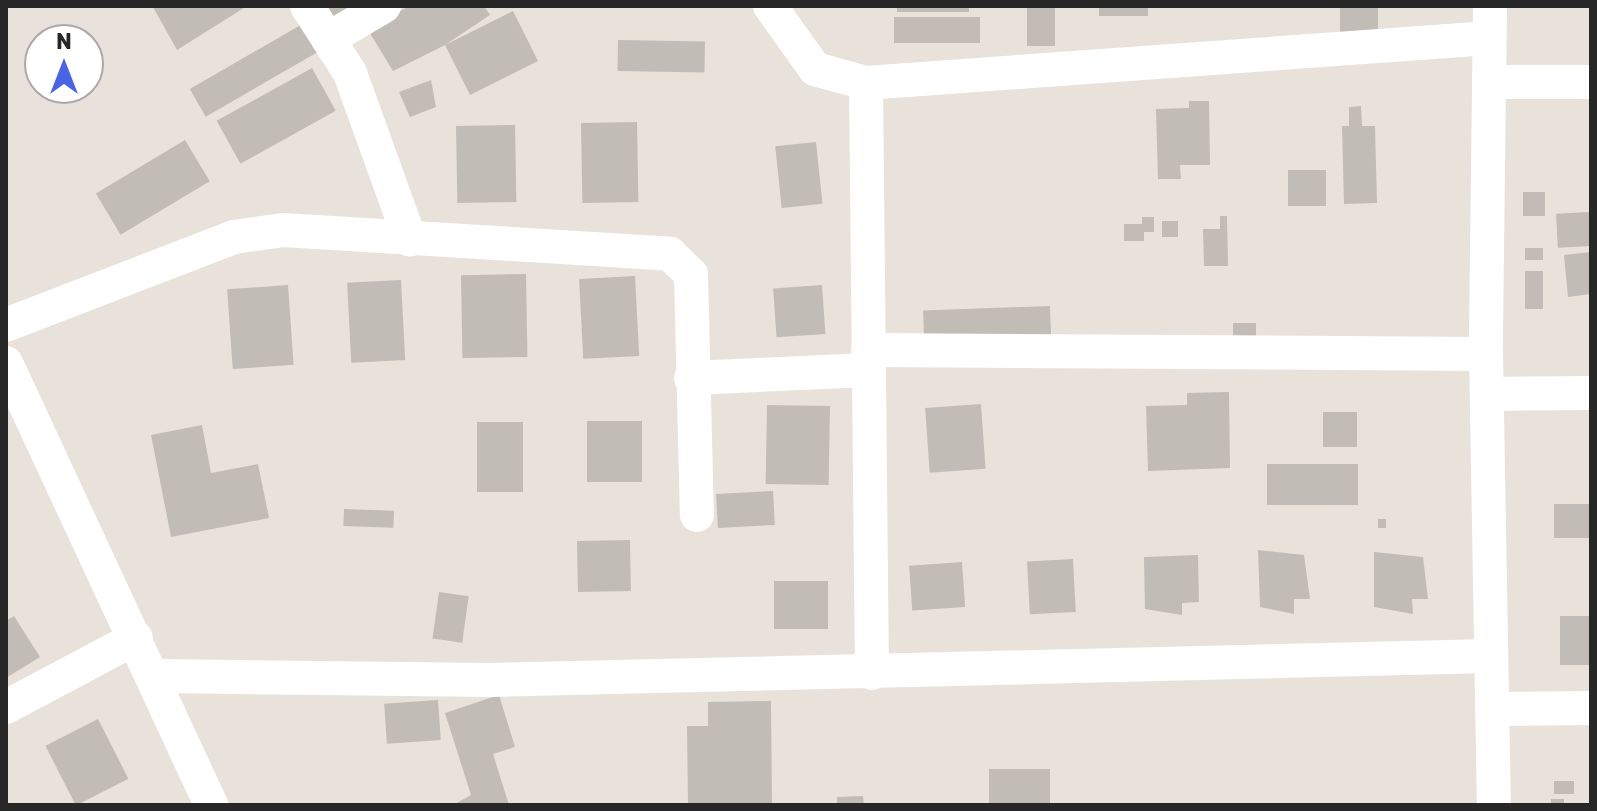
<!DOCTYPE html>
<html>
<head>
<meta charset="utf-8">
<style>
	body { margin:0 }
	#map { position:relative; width:1597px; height:811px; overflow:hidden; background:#e8e2da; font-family:Rubik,sans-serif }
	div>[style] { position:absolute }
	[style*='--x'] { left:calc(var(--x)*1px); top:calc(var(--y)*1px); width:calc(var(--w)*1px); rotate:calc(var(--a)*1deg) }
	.building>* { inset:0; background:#c1bcb6; transform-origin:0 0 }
	.minor>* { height:34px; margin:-17px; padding:0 17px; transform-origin:17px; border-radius:17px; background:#fff }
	span { translate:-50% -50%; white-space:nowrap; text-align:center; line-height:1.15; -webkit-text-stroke:8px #fff; paint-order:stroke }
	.frame { position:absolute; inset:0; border:8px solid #272727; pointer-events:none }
	.north { position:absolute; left:24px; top:24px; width:80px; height:80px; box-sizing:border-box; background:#fff; border:2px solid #a9a9a9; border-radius:50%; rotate:0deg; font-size:22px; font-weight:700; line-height:32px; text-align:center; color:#272727 }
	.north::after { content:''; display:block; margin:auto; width:28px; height:36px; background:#4b64e4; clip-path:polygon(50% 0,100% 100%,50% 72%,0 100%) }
</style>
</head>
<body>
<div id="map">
	<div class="building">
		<i style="clip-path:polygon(247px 6px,177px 50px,153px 7px,155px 6px)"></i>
		<i style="clip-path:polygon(326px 6px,359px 6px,335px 21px)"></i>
		<i style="clip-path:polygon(409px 6px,484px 6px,490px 15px,445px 45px,513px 11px,538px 61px,470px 95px,445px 45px,393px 71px,368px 30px)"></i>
		<i style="left:897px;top:6px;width:72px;height:6px"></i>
		<i style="left:1027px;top:6px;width:28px;height:40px"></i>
		<i style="left:1099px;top:6px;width:49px;height:10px"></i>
		<i style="left:1340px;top:6px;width:38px;height:31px"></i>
		<i style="left:980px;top:17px;width:26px;height:86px;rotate:90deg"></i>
		<i style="left:311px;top:19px;width:32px;height:140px;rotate:60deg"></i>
		<i style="left:618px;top:40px;width:87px;height:31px;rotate:1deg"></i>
		<i style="left:312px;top:68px;width:49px;height:109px;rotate:61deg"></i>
		<i style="clip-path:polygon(431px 80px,436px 107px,410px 117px,399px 92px)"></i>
		<i style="clip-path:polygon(1189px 101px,1209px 101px,1210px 165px,1180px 165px,1181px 179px,1158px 179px,1156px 109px,1189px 108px)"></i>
		<i style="clip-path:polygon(1361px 106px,1362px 126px,1375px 126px,1377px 203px,1344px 204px,1342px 126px,1349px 126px,1349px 107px)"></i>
		<i style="left:637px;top:122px;width:80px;height:56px;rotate:89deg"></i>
		<i style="left:515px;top:125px;width:77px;height:59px;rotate:89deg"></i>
		<i style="left:185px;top:140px;width:48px;height:104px;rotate:59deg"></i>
		<i style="left:816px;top:142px;width:62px;height:41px;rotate:84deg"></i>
		<i style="left:1288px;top:170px;width:38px;height:36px"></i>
		<i style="left:1523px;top:192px;width:22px;height:24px"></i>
		<i style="left:1589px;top:212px;width:34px;height:33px;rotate:87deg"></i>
		<i style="clip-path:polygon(1220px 216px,1227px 216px,1228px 266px,1204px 266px,1203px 229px,1220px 229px)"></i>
		<i style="clip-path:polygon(1142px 217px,1154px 217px,1154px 232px,1144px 232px,1144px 241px,1124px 241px,1124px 224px,1142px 224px)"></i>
		<i style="left:1162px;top:221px;width:16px;height:16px"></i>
		<i style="left:1525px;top:248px;width:18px;height:12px"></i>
		<i style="clip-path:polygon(1591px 252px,1591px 294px,1568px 297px,1564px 255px)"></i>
		<i style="left:1525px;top:271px;width:18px;height:38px"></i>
		<i style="left:526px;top:274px;width:83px;height:65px;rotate:89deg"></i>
		<i style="left:635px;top:276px;width:80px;height:56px;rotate:87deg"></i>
		<i style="left:401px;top:280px;width:80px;height:54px;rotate:87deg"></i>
		<i style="left:288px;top:285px;width:80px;height:61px;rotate:86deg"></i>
		<i style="left:822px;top:285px;width:49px;height:49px;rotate:86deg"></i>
		<i style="left:1050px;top:306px;width:34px;height:127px;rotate:88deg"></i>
		<i style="left:1233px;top:323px;width:23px;height:25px"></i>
		<i style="clip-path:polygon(1229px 392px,1230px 468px,1148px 471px,1146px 406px,1187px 405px,1187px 393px)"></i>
		<i style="left:981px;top:404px;width:65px;height:56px;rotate:86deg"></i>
		<i style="left:767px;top:405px;width:63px;height:79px;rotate:1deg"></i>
		<i style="left:1323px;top:412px;width:34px;height:35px"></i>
		<i style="left:587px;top:421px;width:55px;height:61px"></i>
		<i style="left:477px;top:422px;width:46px;height:70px"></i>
		<i style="clip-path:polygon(202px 425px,211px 473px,258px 464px,269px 518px,171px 537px,151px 435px)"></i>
		<i style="left:1358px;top:464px;width:41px;height:91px;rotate:90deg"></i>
		<i style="left:773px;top:491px;width:34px;height:57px;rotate:87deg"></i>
		<i style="left:1591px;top:504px;width:34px;height:37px;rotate:90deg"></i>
		<i style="left:344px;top:509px;width:50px;height:17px;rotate:2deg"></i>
		<i style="left:1378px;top:519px;width:8px;height:9px"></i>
		<i style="left:630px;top:540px;width:51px;height:53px;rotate:89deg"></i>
		<i style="clip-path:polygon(1258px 550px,1304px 555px,1310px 599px,1294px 599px,1294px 614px,1260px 607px)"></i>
		<i style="clip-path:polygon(1374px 552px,1423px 557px,1428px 599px,1412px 599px,1413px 614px,1374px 607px)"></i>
		<i style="clip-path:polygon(1198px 555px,1199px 602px,1182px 603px,1182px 615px,1145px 609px,1144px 557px)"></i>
		<i style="left:1073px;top:559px;width:53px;height:46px;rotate:87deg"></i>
		<i style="left:962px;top:562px;width:45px;height:53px;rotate:86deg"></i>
		<i style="left:774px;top:581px;width:54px;height:48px"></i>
		<i style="left:439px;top:592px;width:30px;height:47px;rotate:8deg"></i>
		<i style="clip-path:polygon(14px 616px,40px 657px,6px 678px,6px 621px)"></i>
		<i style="left:1560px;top:616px;width:31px;height:49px"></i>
		<i style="clip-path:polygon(499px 695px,515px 747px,493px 754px,509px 805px,453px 805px,471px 795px,445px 713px)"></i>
		<i style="left:438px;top:700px;width:40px;height:54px;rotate:86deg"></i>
		<i style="clip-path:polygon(771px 701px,772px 805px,688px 805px,687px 726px,708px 726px,708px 702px)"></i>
		<i style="left:98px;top:719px;width:67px;height:59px;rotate:63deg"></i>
		<i style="left:1050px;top:769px;width:36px;height:61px;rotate:90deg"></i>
		<i style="left:1554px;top:781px;width:20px;height:13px"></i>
		<i style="clip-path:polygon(863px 796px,864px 805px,837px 805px,837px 797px)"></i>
		<i style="left:1551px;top:799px;width:13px;height:6px"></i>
	</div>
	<div class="minor">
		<i style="--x:307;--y:6;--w:80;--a:57.3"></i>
		<i style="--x:350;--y:73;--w:177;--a:70.2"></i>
		<i style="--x:770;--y:6;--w:77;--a:54.5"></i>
		<i style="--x:815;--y:69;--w:53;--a:15.4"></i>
		<i style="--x:866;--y:83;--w:625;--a:-4.13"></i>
		<i style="--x:1490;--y:6;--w:348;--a:90.7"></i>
		<i style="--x:1486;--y:354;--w:451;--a:89"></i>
		<i style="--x:328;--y:39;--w:65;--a:-30.5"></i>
		<i style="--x:1491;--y:82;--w:100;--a:0"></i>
		<i style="--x:866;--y:83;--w:590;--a:89.42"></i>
		<i style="--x:6;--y:325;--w:244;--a:-21.1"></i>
		<i style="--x:234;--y:237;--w:49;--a:-8.1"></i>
		<i style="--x:283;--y:230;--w:388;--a:3.5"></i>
		<i style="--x:670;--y:254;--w:29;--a:44"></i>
		<i style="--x:691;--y:274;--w:241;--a:88.6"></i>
		<i style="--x:868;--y:350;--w:618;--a:0.37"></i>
		<i style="--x:6;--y:363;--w:487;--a:65.1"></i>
		<i style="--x:691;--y:378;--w:177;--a:-2.6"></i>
		<i style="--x:1487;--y:394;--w:104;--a:-0.6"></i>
		<i style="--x:155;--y:676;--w:335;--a:0.7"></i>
		<i style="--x:490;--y:680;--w:1001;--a:-1.37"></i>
		<i style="--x:6;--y:707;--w:147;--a:-28"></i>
		<i style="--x:1492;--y:709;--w:99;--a:-0.6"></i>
	</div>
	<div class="frame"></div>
	<div class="north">N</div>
</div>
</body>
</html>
